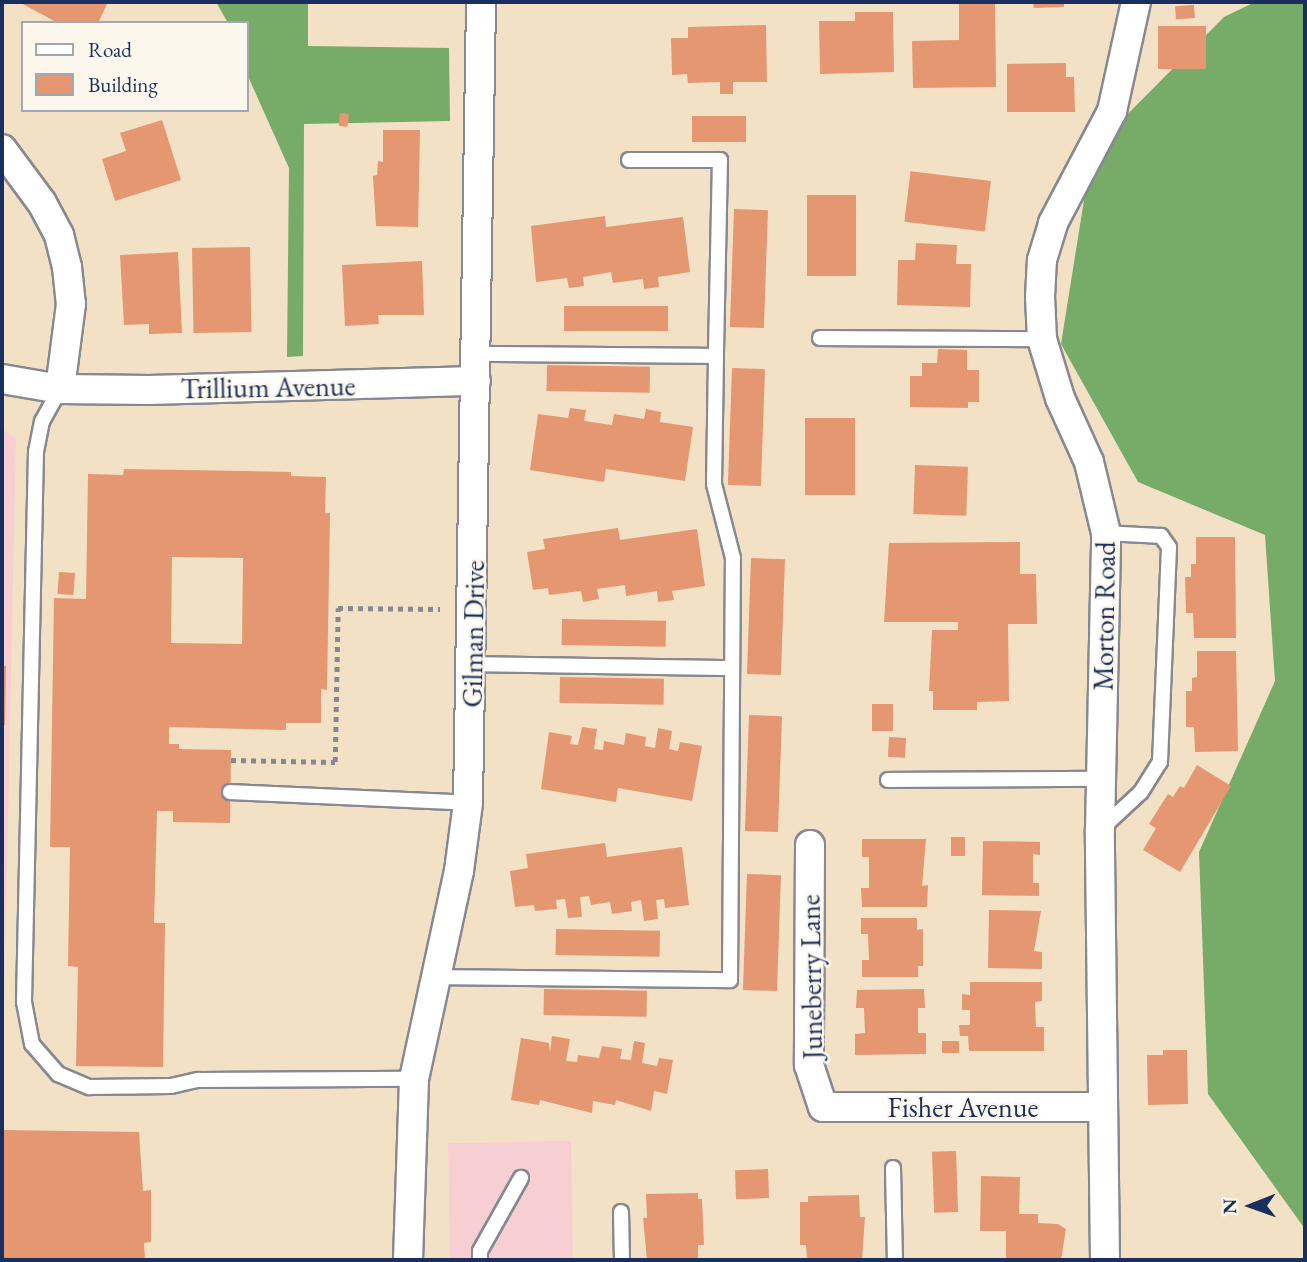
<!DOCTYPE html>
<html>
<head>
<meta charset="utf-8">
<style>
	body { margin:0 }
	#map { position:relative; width:1307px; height:1262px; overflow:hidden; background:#f3e1c5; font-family:"EB Garamond",serif }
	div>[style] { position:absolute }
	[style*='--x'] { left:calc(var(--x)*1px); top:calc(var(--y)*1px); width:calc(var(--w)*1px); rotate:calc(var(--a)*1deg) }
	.built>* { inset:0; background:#f7cfd2; transform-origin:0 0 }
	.forest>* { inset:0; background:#77ab68 }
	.building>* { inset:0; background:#e59771; transform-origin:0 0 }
	.path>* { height:4.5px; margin-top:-2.25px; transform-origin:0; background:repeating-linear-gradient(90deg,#878892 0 5px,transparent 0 10px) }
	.roads { filter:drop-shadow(2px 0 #878892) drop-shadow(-2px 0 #878892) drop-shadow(0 2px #878892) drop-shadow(0 -2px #878892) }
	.service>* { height:14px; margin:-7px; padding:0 7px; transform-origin:7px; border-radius:7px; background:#fff }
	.minor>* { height:28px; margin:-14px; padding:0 14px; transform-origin:14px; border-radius:14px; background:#fff }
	span { translate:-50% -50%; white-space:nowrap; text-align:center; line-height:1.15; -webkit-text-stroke:5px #fbf7ec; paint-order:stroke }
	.street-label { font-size:28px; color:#1b2f5e }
	.frame { position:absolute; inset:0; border:4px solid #1b2f5e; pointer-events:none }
	.legend { position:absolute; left:21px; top:21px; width:228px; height:91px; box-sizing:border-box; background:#fbf7ec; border:2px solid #a1a7b3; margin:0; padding:9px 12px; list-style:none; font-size:21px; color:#1b2f5e }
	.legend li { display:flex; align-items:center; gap:14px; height:35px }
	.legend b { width:35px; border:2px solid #a1a7b3 }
	.north { position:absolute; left:1216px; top:1171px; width:70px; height:70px; -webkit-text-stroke:5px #fbf7ec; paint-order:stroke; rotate:269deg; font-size:19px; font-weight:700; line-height:28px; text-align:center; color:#1b2f5e }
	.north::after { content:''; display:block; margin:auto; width:24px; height:32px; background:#1b2f5e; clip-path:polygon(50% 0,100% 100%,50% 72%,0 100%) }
</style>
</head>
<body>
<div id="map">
	<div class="built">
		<i style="clip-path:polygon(2px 429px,16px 438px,2px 1107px)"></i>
		<i style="left:571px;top:1141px;width:119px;height:123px;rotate:89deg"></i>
	</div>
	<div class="forest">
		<i style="clip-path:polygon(216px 2px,308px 2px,308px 46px,449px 48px,450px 121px,304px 124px,303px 356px,287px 357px,289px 168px,247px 74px,247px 23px,228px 23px)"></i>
		<i style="clip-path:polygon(1255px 2px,1305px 2px,1305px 1229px,1208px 1094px,1199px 852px,1275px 681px,1265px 535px,1138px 482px,1061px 344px,1092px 150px,1224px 17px)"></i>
	</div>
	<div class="building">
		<i style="clip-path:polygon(19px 2px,108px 2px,98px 23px,58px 23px)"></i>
		<i style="clip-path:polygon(995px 2px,996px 87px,913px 88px,912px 41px,959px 40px,959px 3px)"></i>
		<i style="clip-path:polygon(1033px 2px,1064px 2px,1064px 7px,1034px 8px)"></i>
		<i style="left:1194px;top:5px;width:13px;height:19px;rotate:86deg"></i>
		<i style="clip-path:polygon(855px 12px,893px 12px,894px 72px,820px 74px,819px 21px,855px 21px)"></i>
		<i style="clip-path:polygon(766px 25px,767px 82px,733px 82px,733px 94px,720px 94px,720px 82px,688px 83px,687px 74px,672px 75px,671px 38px,688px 38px,688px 27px)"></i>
		<i style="left:1206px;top:26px;width:43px;height:48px;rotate:90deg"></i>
		<i style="clip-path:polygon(1066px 63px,1066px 77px,1074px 77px,1075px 112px,1007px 112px,1007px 64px)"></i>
		<i style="left:340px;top:113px;width:9px;height:13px;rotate:6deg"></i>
		<i style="left:692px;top:116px;width:54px;height:26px"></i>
		<i style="clip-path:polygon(162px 120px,181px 180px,115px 201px,102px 159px,126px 151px,120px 133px)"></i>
		<i style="clip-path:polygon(383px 130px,420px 130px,418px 227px,376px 226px,373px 176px,377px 175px,378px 161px,383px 162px)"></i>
		<i style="left:991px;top:181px;width:51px;height:81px;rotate:97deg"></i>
		<i style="left:807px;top:195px;width:49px;height:81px"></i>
		<i style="left:734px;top:209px;width:34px;height:118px;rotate:2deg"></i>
		<i style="clip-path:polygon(605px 216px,606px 227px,683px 217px,690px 272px,658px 277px,659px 287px,644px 289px,643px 279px,613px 283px,611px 272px,583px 277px,584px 286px,569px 288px,567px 278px,536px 282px,531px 226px)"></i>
		<i style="clip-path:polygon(916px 243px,957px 245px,956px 264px,971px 264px,970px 307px,897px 305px,898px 260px,915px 260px)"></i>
		<i style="left:250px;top:247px;width:85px;height:58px;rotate:89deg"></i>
		<i style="clip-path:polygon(178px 252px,182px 333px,149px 334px,149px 324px,124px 325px,120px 255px)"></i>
		<i style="clip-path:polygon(422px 261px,424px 315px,378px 315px,379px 324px,345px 326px,342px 265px)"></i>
		<i style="left:564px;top:306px;width:104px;height:25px"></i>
		<i style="clip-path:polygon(938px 349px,967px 350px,967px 370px,979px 370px,979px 402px,968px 402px,968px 408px,910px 407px,910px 376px,922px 376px,922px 363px,937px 363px)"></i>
		<i style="left:547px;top:365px;width:103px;height:26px;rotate:1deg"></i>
		<i style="left:732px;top:368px;width:33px;height:117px;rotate:2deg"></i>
		<i style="clip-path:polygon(570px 408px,586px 410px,584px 421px,612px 425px,614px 414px,644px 419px,646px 409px,661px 412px,660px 422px,693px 427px,685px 481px,606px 469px,604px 482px,530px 470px,538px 414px,568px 418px)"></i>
		<i style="left:805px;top:418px;width:50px;height:77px"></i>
		<i style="left:915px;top:465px;width:53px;height:49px;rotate:2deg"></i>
		<i style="clip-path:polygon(evenodd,124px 469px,291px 472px,291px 476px,326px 477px,325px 513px,330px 513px,327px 690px,321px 689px,321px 723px,286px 723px,286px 730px,169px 727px,169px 744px,179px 744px,179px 749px,231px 750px,230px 823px,173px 822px,173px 811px,157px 811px,154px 923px,165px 923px,163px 1067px,76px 1066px,78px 967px,68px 966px,70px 847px,50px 847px,54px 598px,86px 599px,88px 474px,123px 475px,124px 469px,172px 557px,243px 558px,242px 644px,171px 643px,172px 557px)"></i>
		<i style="clip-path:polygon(618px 528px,620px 540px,697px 529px,705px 586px,672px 591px,674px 600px,658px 602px,657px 591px,626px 596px,625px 585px,597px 589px,599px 599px,583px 602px,581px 591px,549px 595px,548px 588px,533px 590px,527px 552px,545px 549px,543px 539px)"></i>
		<i style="clip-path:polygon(1196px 537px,1235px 537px,1236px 638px,1194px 638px,1193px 613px,1186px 613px,1185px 577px,1191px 577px,1191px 564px,1196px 564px)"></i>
		<i style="clip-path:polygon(1020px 542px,1020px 574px,1036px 574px,1037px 624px,1008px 624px,1009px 701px,977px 702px,977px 710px,933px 710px,933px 691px,929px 691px,932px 630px,958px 630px,958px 622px,884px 622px,889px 543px)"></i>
		<i style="left:751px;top:558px;width:34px;height:116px;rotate:2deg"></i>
		<i style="left:59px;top:572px;width:16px;height:22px;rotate:4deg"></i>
		<i style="left:562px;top:619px;width:104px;height:26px;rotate:1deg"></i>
		<i style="clip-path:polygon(1197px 651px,1236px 651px,1238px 751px,1195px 752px,1194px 727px,1186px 727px,1186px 691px,1192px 691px,1192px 678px,1197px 677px)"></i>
		<i style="clip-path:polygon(2px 666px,6px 666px,5px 725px,2px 725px)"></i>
		<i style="left:560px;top:677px;width:104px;height:26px;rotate:1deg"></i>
		<i style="left:872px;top:704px;width:21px;height:27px"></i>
		<i style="left:749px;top:715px;width:33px;height:116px;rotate:2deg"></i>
		<i style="clip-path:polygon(582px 727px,597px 729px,594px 749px,603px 750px,604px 741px,624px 745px,626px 733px,646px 737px,645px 746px,655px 748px,658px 728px,672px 731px,669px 749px,678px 751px,680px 742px,702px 746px,692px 801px,618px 788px,616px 802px,541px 789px,549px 732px,572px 736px,570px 744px,578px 745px)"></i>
		<i style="left:889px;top:737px;width:17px;height:20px;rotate:3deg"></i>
		<i style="clip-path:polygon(1197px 765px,1231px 786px,1180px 872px,1143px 850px,1156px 828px,1149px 824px,1168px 794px,1173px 797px,1180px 786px,1184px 788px)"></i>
		<i style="left:951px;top:837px;width:14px;height:19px"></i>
		<i style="clip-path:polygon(862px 839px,926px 839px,922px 886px,928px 885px,927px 907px,862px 907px,861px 888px,869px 888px,869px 857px,862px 857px)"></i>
		<i style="clip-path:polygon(983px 841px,1040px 842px,1040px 855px,1033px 854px,1033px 883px,1039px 883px,1039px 896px,982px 895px)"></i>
		<i style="clip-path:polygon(605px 843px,607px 857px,682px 847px,689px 905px,665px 908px,664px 899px,656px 900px,658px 919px,644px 921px,641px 900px,631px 902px,632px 911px,612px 914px,610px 902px,591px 905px,589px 896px,580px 897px,582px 917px,568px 918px,565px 899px,556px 900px,557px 909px,535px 911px,534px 905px,515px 907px,510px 871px,528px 868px,526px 854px)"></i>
		<i style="left:747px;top:874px;width:34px;height:116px;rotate:2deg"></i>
		<i style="clip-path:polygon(989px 910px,1041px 911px,1034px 951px,1042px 952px,1042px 969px,988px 968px)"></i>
		<i style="clip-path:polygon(861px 918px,917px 918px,917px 930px,923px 929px,923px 966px,918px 966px,918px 977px,862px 977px,862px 960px,869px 960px,868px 934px,861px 934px)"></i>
		<i style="left:556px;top:929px;width:104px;height:26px;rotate:1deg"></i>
		<i style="clip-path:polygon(970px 982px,1042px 982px,1042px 1001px,1035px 1002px,1036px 1027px,1044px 1027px,1044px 1051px,969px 1051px,968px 1036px,960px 1036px,959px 1025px,970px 1025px,970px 1010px,962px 1010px,962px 994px,970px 995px)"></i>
		<i style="left:544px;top:989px;width:103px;height:26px;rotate:1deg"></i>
		<i style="clip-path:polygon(924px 989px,925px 1008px,918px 1008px,918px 1033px,926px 1033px,926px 1054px,855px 1055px,855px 1034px,865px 1033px,864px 1008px,856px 1008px,857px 990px)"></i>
		<i style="clip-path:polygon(552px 1036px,570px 1039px,566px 1061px,577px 1062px,578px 1055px,599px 1058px,602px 1046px,622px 1049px,620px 1059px,631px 1060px,634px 1041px,645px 1043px,642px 1063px,657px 1066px,659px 1058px,673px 1060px,667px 1094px,654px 1091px,651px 1111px,616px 1100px,615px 1105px,593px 1101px,592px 1113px,540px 1100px,539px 1105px,511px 1100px,521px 1038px,549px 1043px,550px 1053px)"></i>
		<i style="left:959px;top:1041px;width:12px;height:17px;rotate:90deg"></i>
		<i style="clip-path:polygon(1163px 1050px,1187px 1050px,1188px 1104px,1148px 1105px,1147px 1055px,1163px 1055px)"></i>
		<i style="clip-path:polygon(2px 1130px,139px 1132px,143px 1191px,151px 1190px,151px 1242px,144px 1243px,145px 1260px,2px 1260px)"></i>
		<i style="left:956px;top:1151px;width:61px;height:24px;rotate:88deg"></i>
		<i style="left:768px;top:1169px;width:29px;height:33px;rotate:88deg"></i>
		<i style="clip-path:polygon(981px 1176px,1020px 1177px,1019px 1214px,1038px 1214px,1038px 1223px,1058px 1224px,1066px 1229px,1061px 1260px,1006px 1260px,1006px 1231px,980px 1231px)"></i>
		<i style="clip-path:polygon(698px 1193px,698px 1199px,702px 1199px,704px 1245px,698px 1245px,698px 1260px,647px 1260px,643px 1218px,647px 1218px,646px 1194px)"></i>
		<i style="clip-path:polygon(859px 1195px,860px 1217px,865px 1217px,862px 1260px,807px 1260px,806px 1245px,800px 1245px,800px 1202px,808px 1202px,808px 1196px)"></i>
	</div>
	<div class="path">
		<i style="--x:231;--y:760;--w:104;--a:1.1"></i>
		<i style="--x:335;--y:762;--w:154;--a:-88.9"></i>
		<i style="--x:338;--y:608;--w:102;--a:0.6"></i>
	</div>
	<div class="roads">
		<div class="service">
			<i style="--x:629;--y:160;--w:91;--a:0"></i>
			<i style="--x:720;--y:160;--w:196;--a:91.2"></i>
			<i style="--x:820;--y:338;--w:222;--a:0.3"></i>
			<i style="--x:60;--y:389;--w:37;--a:119"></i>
			<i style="--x:42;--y:421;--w:31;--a:101"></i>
			<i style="--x:36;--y:451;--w:551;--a:91.25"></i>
			<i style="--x:24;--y:1002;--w:43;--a:79.2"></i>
			<i style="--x:32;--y:1044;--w:40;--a:49"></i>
			<i style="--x:58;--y:1074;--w:34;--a:23"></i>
			<i style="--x:89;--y:1087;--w:82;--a:-0.7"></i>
			<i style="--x:171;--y:1086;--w:28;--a:-13"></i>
			<i style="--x:198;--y:1080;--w:216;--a:-0.3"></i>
			<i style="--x:473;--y:664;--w:258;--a:0.9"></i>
			<i style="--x:888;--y:780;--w:213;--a:-0.3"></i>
			<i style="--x:230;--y:792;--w:238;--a:2.6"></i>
			<i style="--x:1101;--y:829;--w:54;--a:-42.8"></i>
			<i style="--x:1141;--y:792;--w:36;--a:-58"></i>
			<i style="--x:1160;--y:762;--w:215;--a:-87.6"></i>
			<i style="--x:1169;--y:547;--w:14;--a:-126"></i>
			<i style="--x:1161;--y:536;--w:55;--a:-176.9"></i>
			<i style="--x:435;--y:977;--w:295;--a:0.6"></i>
			<i style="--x:730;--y:980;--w:422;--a:-89.6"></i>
			<i style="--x:733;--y:558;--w:76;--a:-104.4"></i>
			<i style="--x:714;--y:484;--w:128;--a:-89.1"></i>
			<i style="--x:716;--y:356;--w:240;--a:-179.5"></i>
			<i style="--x:893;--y:1168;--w:92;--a:88.8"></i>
			<i style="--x:621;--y:1212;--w:48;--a:88.8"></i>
			<i style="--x:480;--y:1260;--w:9;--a:-90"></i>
			<i style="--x:480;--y:1251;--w:84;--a:-60.7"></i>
		</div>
		<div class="minor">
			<i style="--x:2;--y:149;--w:67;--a:53.5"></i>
			<i style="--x:42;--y:203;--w:36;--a:62"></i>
			<i style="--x:59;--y:235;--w:33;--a:76"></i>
			<i style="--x:67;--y:267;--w:37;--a:84"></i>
			<i style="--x:71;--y:304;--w:86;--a:97.4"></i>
			<i style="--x:2;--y:379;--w:59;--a:9.8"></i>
			<i style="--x:60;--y:389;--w:89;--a:0.6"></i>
			<i style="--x:149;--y:390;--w:327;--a:-1.6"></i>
			<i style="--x:810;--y:845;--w:220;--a:90.3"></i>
			<i style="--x:809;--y:1065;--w:44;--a:71.6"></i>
			<i style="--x:823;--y:1107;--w:279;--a:0"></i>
			<i style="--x:408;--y:1260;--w:181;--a:-88.1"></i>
			<i style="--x:414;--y:1079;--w:213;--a:-77.8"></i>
			<i style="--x:459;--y:871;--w:69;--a:-82.5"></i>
			<i style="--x:468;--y:803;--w:801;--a:-89.07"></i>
			<i style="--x:1105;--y:1260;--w:430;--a:-90.7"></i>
			<i style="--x:1100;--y:830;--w:297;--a:-88.8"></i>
			<i style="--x:1106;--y:533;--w:73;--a:-103.5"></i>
			<i style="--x:1089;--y:462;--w:70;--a:-114.4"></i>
			<i style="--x:1060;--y:398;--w:62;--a:-107"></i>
			<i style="--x:1042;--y:339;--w:42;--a:-92.7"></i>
			<i style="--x:1040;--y:297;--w:37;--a:-87"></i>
			<i style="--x:1042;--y:260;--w:39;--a:-73"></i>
			<i style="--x:1053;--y:223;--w:127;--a:-62.2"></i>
			<i style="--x:1112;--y:111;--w:112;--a:-77.6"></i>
		</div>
	</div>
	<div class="street-label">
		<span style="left:268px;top:387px;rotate:-1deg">Trillium Avenue</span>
		<span style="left:1104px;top:616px;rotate:-89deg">Morton Road</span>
		<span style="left:473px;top:634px;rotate:-89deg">Gilman Drive</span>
		<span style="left:811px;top:977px;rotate:-91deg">Juneberry Lane</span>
		<span style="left:963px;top:1107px">Fisher Avenue</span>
	</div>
	<div class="frame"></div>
	<ul class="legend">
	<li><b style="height:9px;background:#fff"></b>Road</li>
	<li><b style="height:19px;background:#e59771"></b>Building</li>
	</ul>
	<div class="north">N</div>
</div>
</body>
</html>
